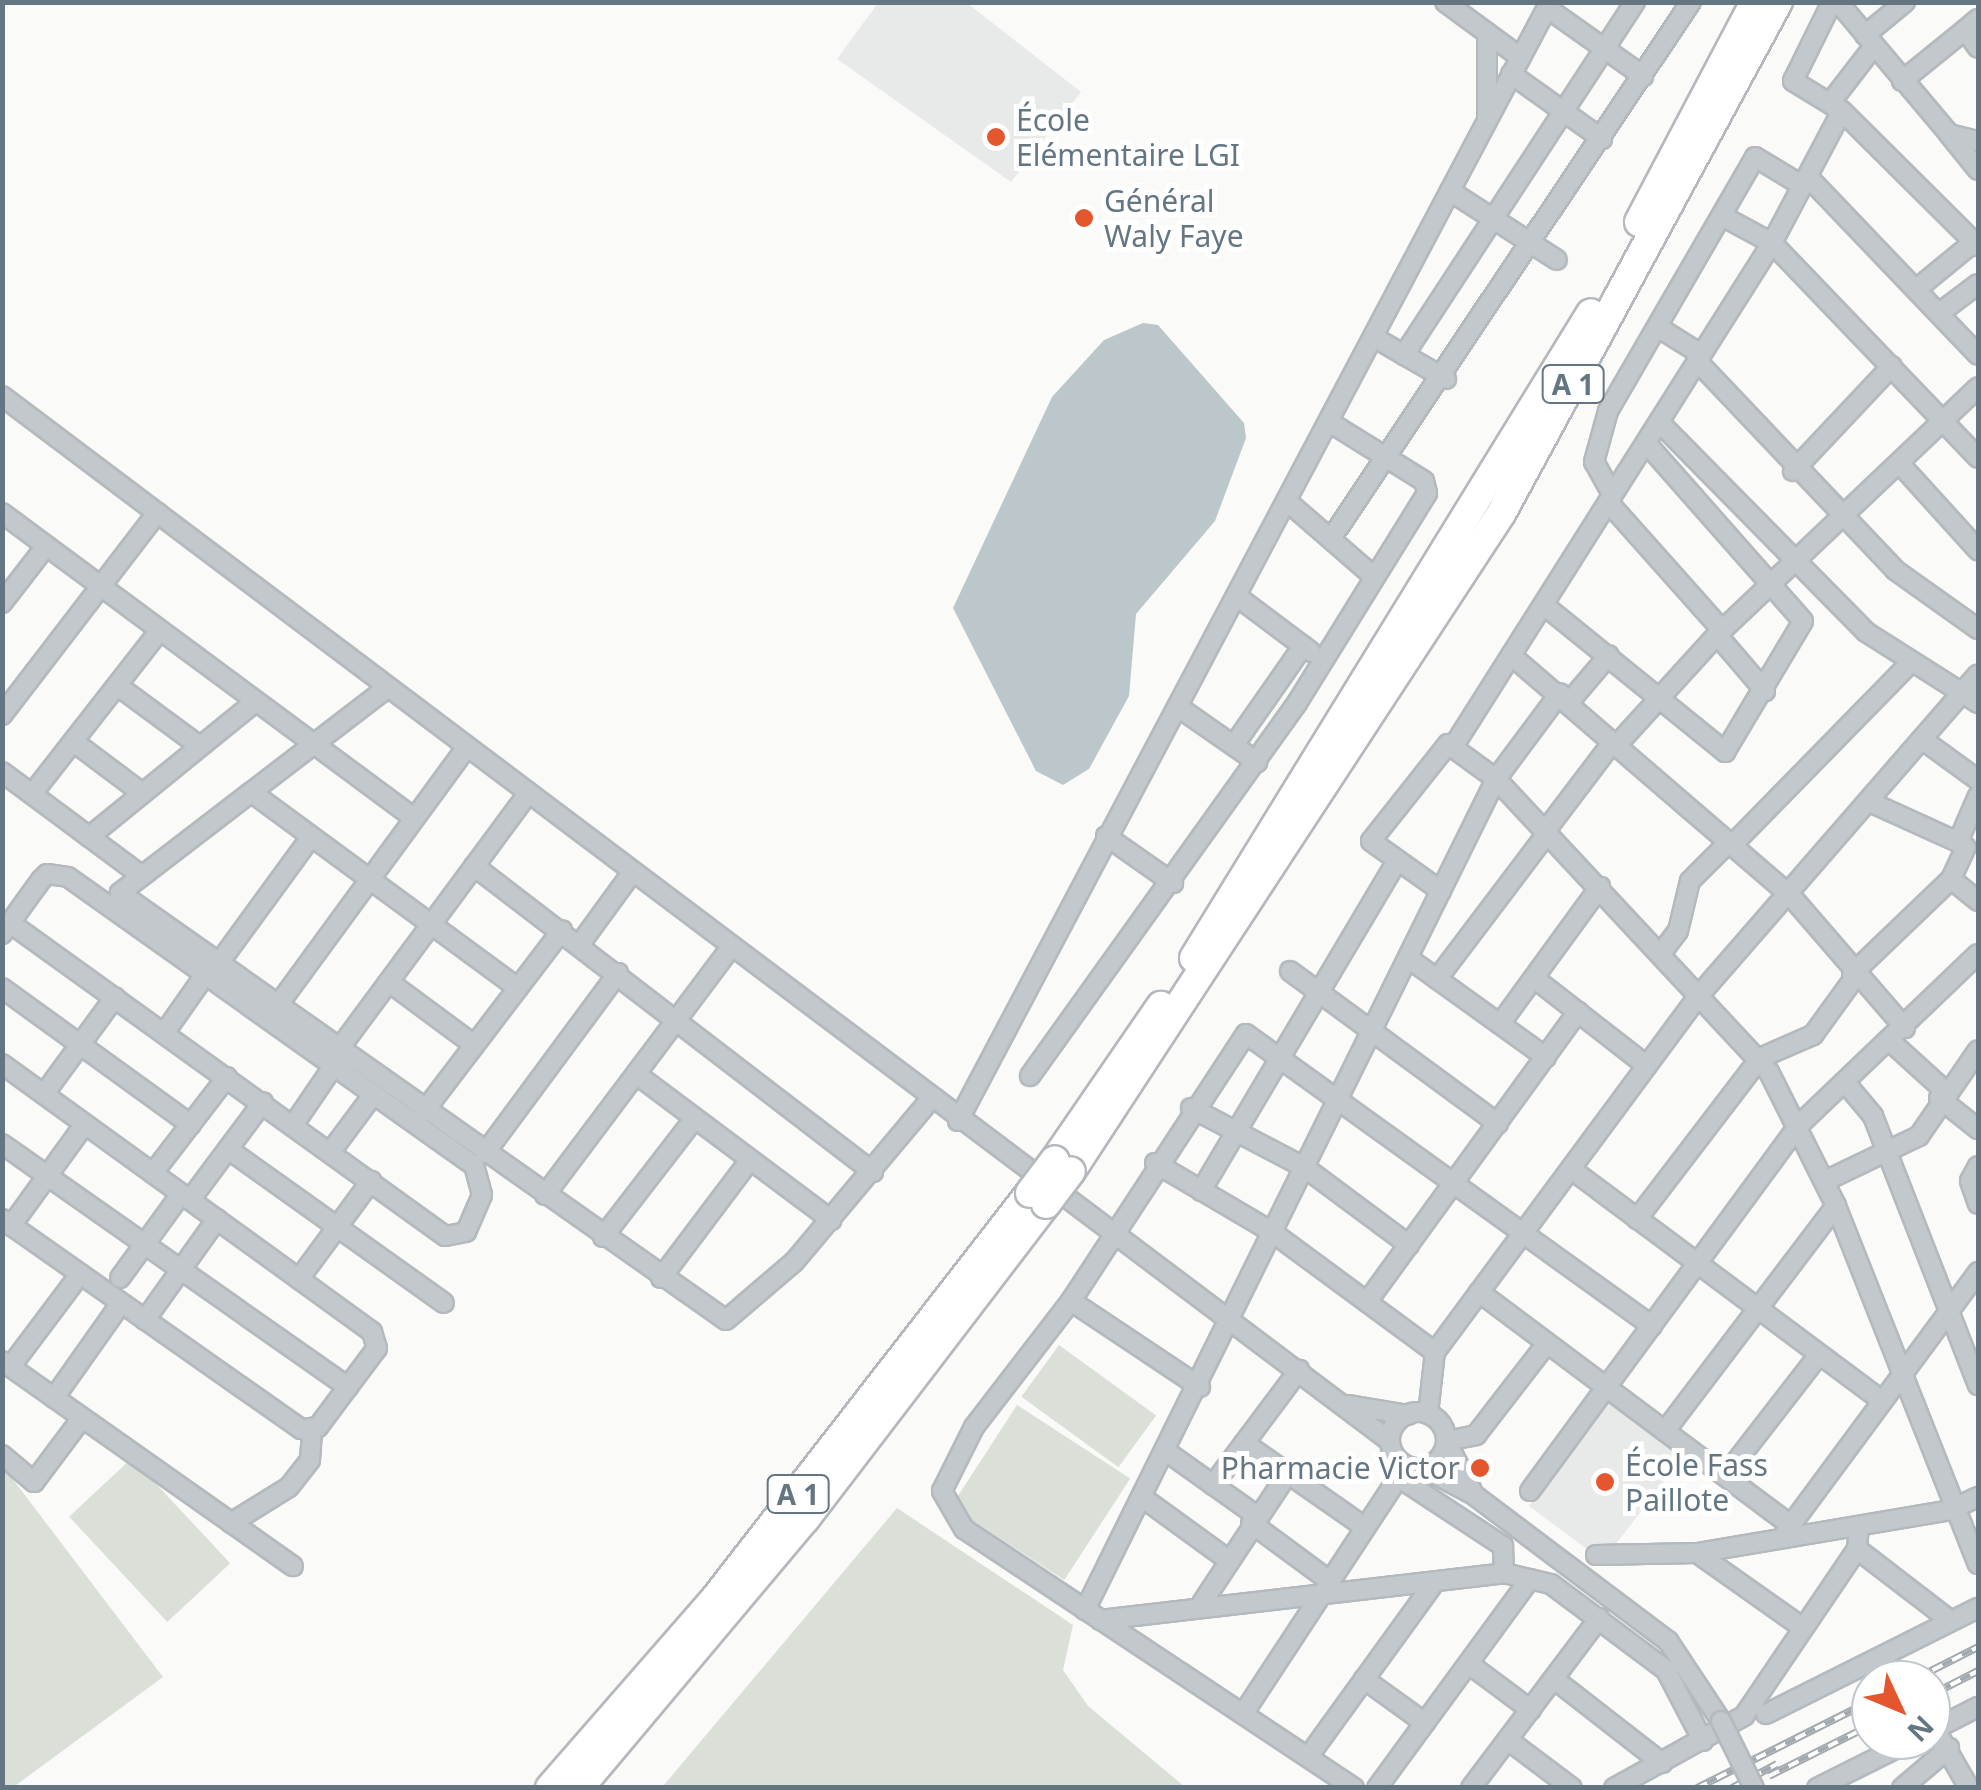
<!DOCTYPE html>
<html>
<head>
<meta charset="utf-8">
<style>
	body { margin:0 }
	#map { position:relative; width:1981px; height:1790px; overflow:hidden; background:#fafaf8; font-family:"Noto Sans",sans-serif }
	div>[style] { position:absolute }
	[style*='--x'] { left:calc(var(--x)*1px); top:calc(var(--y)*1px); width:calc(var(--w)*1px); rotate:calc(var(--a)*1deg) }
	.built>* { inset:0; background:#e8e9e9 }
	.green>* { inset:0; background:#dadfd7; transform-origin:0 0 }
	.water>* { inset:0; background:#bbc7cb }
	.roads { filter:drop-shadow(2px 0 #b4b9bd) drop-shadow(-2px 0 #b4b9bd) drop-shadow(0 2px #b4b9bd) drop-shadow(0 -2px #b4b9bd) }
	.minor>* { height:18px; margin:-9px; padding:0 9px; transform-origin:9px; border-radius:9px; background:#c3c8cc }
	.minor>.ring { margin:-9px; padding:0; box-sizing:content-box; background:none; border:18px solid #c3c8cc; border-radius:50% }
	.highway>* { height:28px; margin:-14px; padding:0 14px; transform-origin:14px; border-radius:14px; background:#fff }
	.rail>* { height:8px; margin-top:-4px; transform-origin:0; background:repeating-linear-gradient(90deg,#fff 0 11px,#a2aab0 0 22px); box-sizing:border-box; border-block:2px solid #a2aab0 }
	.bridges { filter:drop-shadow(2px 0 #b4b9bd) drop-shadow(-2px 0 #b4b9bd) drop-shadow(0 2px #b4b9bd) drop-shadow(0 -2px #b4b9bd) }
	.minor-bridge>* { height:18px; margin:-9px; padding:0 9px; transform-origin:9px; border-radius:9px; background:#c3c8cc }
	.highway-bridge>* { height:28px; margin:-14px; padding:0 14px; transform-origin:14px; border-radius:14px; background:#fff }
	.dots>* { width:28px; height:28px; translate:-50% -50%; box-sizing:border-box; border:5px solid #fff; border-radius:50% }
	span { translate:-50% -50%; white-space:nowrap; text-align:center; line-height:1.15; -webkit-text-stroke:10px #fff; paint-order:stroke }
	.shield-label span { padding:2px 8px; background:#fff; border:2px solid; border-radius:8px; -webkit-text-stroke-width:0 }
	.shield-label { font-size:28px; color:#657683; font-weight:700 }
	.poi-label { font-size:30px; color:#657683 }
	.left { translate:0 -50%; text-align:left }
	.right { translate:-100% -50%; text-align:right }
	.frame { position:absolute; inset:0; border:5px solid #657683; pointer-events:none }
	.north { position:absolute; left:1851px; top:1660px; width:100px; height:100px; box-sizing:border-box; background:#fff; border:2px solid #c1c8cd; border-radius:50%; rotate:134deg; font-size:28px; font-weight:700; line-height:40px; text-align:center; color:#657683 }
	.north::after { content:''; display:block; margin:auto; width:35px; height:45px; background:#e4572e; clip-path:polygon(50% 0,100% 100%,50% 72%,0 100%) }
</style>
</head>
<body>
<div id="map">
	<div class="built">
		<i style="clip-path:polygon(878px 3px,967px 3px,1081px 92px,1011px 182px,837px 59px)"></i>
		<i style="clip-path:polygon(1606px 1400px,1682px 1458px,1612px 1549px,1588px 1550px,1529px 1506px)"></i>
	</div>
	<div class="green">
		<i style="left:1059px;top:1345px;width:120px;height:64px;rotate:36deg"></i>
		<i style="left:1017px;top:1405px;width:135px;height:121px;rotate:33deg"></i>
		<i style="left:132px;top:1458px;width:144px;height:86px;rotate:47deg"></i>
		<i style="clip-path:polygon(2px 1465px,163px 1677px,12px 1788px,2px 1787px)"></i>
		<i style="clip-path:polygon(897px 1508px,1073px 1625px,1063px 1670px,1088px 1706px,1185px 1787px,664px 1785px)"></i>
	</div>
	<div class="water">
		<i style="clip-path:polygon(1143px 323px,1158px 325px,1244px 423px,1246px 438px,1215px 521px,1136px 614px,1129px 696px,1089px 769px,1063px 785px,1036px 771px,953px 608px,1052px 397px,1104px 340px)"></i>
	</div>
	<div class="roads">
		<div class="minor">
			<i style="--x:1445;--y:2;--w:93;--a:36.3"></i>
			<i style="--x:1832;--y:2;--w:88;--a:116.3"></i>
			<i style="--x:1793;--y:81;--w:57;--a:31.5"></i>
			<i style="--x:1842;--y:111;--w:192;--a:44.8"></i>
			<i style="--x:1838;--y:2;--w:172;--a:49.9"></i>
			<i style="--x:1949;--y:134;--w:30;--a:14"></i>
			<i style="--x:1547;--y:8;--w:118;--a:35.3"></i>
			<i style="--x:1978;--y:19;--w:17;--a:140"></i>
			<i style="--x:1965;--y:30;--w:22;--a:54"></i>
			<i style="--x:1865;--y:35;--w:52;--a:-39.5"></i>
			<i style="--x:1511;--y:74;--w:112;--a:35.5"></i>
			<i style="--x:1902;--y:81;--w:81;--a:-39"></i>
			<i style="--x:1830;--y:103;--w:72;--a:-52.3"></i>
			<i style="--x:1487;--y:118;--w:85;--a:-90"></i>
			<i style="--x:1949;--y:134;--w:46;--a:51.1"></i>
			<i style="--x:1808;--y:177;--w:246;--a:46.3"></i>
			<i style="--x:1450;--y:191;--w:127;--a:32.8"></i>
			<i style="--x:1722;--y:216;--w:57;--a:28.4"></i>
			<i style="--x:1772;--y:243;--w:298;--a:46.2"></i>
			<i style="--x:1919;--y:287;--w:71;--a:-39.3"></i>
			<i style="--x:1942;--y:311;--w:45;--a:-36.9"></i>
			<i style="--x:1659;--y:328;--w:49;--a:31.8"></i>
			<i style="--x:1375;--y:338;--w:82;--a:30"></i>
			<i style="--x:1404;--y:355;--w:422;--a:-56.8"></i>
			<i style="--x:1697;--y:361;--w:288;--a:46.5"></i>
			<i style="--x:1895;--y:570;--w:102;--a:35.4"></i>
			<i style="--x:2;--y:396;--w:1737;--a:36.98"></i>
			<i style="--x:1660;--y:423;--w:293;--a:45.4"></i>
			<i style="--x:1866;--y:632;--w:133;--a:32.4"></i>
			<i style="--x:1899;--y:463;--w:118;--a:47.8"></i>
			<i style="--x:1793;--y:471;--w:144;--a:-46.7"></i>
			<i style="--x:1612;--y:494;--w:37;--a:-119"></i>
			<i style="--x:1594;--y:462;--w:53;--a:-74.6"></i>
			<i style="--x:1608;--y:411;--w:293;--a:-59.9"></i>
			<i style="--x:1755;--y:157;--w:56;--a:31.1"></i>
			<i style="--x:1608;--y:502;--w:171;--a:48.3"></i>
			<i style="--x:1289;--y:503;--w:108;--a:40.9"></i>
			<i style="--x:2;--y:513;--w:513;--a:36.51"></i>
			<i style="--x:1334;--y:534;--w:641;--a:-56.14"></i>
			<i style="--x:1239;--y:598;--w:90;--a:36.9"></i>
			<i style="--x:2;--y:603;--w:72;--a:-52.3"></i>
			<i style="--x:1545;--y:606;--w:232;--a:39"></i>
			<i style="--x:1725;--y:752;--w:152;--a:-59.2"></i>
			<i style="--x:1803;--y:621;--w:236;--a:-131.4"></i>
			<i style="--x:1717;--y:635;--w:74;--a:49.4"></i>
			<i style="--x:1513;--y:657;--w:365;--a:40.7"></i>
			<i style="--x:1790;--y:895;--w:176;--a:49.2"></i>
			<i style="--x:118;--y:686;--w:99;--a:36.4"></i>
			<i style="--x:387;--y:688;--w:337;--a:142.5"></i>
			<i style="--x:120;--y:893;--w:741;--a:35.17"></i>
			<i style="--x:726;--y:1320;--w:89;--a:-40.5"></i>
			<i style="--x:794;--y:1262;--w:212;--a:-50"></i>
			<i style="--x:1570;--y:701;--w:60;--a:-49.7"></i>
			<i style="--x:1181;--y:709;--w:93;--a:34.9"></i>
			<i style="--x:2;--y:715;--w:255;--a:-52.5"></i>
			<i style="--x:1923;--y:740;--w:68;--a:36"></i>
			<i style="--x:74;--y:742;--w:80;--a:36.9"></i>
			<i style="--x:1234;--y:745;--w:121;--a:-55.1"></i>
			<i style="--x:1453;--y:747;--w:596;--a:-57.67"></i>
			<i style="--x:1772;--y:243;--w:149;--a:-62.1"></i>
			<i style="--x:1615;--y:747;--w:151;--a:-47.7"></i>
			<i style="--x:1717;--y:635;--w:360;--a:-43.5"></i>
			<i style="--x:2;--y:772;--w:174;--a:36.6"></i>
			<i style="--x:251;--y:792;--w:331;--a:36.3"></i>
			<i style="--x:32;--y:794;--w:204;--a:-52"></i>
			<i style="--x:1872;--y:803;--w:94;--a:24.4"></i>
			<i style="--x:1958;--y:842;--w:50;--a:-66.5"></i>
			<i style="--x:1546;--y:830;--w:109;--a:-52.8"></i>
			<i style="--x:1106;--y:836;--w:82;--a:35"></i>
			<i style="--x:89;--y:837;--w:214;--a:-39.1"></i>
			<i style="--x:1733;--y:844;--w:252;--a:-45.6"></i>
			<i style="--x:474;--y:866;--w:503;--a:37.49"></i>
			<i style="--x:1951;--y:879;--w:35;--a:-65"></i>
			<i style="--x:1441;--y:891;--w:86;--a:-144.5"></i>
			<i style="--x:1371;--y:841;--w:124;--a:-51.6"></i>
			<i style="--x:1448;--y:744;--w:59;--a:36.1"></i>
			<i style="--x:1496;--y:779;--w:400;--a:47"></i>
			<i style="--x:1769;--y:1072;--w:150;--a:63.4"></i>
			<i style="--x:1836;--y:1206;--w:385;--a:68.4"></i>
			<i style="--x:2;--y:934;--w:67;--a:-54.2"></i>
			<i style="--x:41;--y:880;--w:8;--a:-45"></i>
			<i style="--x:47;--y:874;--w:21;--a:8"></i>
			<i style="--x:68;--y:877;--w:498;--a:35.4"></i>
			<i style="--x:474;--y:1165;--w:31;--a:75"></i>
			<i style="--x:482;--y:1195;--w:40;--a:113.4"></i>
			<i style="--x:466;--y:1232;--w:21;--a:169"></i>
			<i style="--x:445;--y:1236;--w:536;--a:-144.26"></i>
			<i style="--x:580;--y:944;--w:87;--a:-53.9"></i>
			<i style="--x:1662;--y:952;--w:26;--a:-53"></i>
			<i style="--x:1678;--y:931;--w:51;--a:-76.5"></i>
			<i style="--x:1690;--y:881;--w:55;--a:-45"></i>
			<i style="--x:1408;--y:958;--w:170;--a:35.7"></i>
			<i style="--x:219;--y:963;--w:156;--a:-53.9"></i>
			<i style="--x:1290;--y:971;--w:258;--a:36.3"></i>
			<i style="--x:1852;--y:974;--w:137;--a:-43.8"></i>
			<i style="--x:1951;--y:879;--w:35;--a:39"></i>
			<i style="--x:1534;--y:978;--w:143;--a:37.9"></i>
			<i style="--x:1437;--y:979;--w:184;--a:-52.9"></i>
			<i style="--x:389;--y:982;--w:106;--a:36.5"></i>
			<i style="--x:2;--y:988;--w:233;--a:35.9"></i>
			<i style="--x:278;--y:1005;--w:318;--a:-53.8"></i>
			<i style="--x:1500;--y:1024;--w:170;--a:-53.9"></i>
			<i style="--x:165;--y:1032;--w:70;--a:-54.9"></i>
			<i style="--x:1891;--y:1042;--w:73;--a:42.2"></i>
			<i style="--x:339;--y:1049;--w:316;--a:-53.5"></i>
			<i style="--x:2;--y:1064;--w:457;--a:35.9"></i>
			<i style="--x:372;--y:1332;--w:17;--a:73"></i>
			<i style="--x:377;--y:1348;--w:99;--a:126.8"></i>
			<i style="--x:318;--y:1427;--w:17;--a:173"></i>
			<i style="--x:301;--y:1429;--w:365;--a:-144.9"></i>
			<i style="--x:636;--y:1074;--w:244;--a:36.8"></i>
			<i style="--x:1030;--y:1076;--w:459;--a:-54.4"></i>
			<i style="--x:1297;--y:703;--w:247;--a:-58.2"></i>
			<i style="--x:1427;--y:493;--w:12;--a:-104"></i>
			<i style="--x:1424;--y:481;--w:110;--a:-148.1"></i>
			<i style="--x:1848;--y:1086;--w:39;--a:50"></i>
			<i style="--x:1873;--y:1116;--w:289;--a:68.7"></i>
			<i style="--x:44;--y:1094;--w:120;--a:-53.8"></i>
			<i style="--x:1939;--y:1098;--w:50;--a:38.5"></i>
			<i style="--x:1191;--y:1108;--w:127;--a:27.6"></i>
			<i style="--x:1304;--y:1167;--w:131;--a:36.6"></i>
			<i style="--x:425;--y:1110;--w:226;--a:-52.7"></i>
			<i style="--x:958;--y:1121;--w:1266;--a:-62.12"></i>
			<i style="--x:294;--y:1124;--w:80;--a:-55.7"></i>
			<i style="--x:2;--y:1144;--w:423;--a:35.1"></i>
			<i style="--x:228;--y:1149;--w:265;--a:35.5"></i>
			<i style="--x:332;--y:1150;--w:69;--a:-53.3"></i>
			<i style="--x:485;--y:1153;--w:224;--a:-53.5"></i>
			<i style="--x:1155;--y:1163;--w:136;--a:30.5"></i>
			<i style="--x:1272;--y:1232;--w:202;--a:36.4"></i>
			<i style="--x:1978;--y:1166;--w:17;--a:118"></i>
			<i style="--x:1970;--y:1181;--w:24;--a:71"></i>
			<i style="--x:1571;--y:1169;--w:383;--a:36.7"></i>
			<i style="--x:153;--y:1173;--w:121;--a:-52.4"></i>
			<i style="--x:1825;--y:1181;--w:104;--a:-25.6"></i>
			<i style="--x:1919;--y:1136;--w:104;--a:-55.5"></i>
			<i style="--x:1201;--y:1191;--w:382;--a:-59.3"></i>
			<i style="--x:545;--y:1195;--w:308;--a:-53.1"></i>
			<i style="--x:190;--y:1200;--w:122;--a:-53.3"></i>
			<i style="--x:1637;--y:1219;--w:203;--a:-52.6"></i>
			<i style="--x:1760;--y:1058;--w:58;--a:-23.5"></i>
			<i style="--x:1813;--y:1035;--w:72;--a:-54.1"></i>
			<i style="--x:11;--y:1226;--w:125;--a:-54.1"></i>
			<i style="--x:603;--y:1237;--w:150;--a:-52.3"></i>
			<i style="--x:120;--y:1278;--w:104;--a:-54"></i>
			<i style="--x:661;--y:1278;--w:148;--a:-53"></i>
			<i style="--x:299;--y:1279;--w:122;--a:-53.7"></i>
			<i style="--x:1479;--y:1292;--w:384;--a:36.8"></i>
			<i style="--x:1071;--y:1301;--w:155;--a:33.7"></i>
			<i style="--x:1367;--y:1302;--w:359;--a:-54"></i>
			<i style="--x:145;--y:1320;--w:124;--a:-54.5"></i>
			<i style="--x:2;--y:1361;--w:356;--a:35.2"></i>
			<i style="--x:11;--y:1366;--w:115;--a:-53.1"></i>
			<i style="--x:54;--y:1398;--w:116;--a:-54.8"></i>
			<i style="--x:1349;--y:1405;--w:60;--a:9.6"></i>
			<i class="ring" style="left:1390px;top:1412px;width:38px;height:38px"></i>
			<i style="--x:1428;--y:1414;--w:62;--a:-83.6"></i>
			<i style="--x:1435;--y:1352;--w:447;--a:-53.5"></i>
			<i style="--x:1701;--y:993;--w:422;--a:-49"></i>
			<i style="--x:1665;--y:1431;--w:283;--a:-52.8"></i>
			<i style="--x:1244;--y:1443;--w:145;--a:34.9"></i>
			<i style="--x:1167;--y:1452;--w:110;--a:35.4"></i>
			<i style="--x:2;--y:1455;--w:42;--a:40.2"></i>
			<i style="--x:34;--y:1482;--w:80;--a:-53.1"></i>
			<i style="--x:1423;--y:1468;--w:58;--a:27.9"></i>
			<i style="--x:1474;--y:1495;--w:243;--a:37"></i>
			<i style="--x:1668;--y:1641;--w:96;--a:56.5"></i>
			<i style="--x:1725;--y:1476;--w:153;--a:-52.2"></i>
			<i style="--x:1398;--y:1477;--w:126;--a:33.3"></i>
			<i style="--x:1503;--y:1546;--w:27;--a:88"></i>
			<i style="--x:1213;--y:1485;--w:144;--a:-53.2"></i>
			<i style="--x:1472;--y:1491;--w:56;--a:-117.5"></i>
			<i style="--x:1446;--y:1441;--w:31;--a:-11"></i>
			<i style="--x:1476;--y:1435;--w:116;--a:-52.3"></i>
			<i style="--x:1530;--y:1491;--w:456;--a:-53.7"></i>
			<i style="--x:1800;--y:1124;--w:246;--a:-43.7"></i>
			<i style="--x:1143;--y:1498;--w:104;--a:36"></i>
			<i style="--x:231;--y:1523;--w:68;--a:-31.8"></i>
			<i style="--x:289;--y:1487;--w:34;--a:-52"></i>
			<i style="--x:310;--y:1460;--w:30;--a:-86"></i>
			<i style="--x:1251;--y:1523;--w:99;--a:36.4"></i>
			<i style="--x:1785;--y:1533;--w:325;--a:-53.5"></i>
			<i style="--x:1857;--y:1549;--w:118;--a:37.5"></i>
			<i style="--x:1697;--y:1553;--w:125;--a:35.2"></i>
			<i style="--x:1596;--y:1555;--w:101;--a:-1.1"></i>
			<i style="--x:1697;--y:1553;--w:257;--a:-9.6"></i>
			<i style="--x:1950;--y:1510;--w:31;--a:-25"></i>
			<i style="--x:1202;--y:1603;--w:156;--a:-56.5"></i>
			<i style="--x:1085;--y:1610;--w:927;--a:-63.68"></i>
			<i style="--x:1496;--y:779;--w:107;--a:-53.3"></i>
			<i style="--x:1100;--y:1620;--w:407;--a:-6.6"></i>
			<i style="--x:1504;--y:1573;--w:48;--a:13.2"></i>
			<i style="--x:1551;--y:1584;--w:144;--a:36.8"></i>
			<i style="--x:1666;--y:1670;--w:80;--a:62.5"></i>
			<i style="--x:1469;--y:1664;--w:77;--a:36.6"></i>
			<i style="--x:1364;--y:1679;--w:75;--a:35.8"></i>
			<i style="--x:1554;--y:1679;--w:137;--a:37.9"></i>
			<i style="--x:1243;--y:1714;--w:297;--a:-56.7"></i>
			<i style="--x:1766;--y:1714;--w:237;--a:-26.6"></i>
			<i style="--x:1935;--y:1729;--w:68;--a:60"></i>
			<i style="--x:1931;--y:1731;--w:53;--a:-27.1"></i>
			<i style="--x:1508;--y:1740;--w:80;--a:36.9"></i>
			<i style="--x:1308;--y:1757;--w:215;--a:-54.1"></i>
			<i style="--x:1354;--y:1788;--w:468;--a:-146.4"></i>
			<i style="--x:964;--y:1529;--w:44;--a:-120.1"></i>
			<i style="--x:942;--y:1491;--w:72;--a:-63.4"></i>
			<i style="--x:974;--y:1427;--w:159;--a:-52.4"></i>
			<i style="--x:1071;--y:1301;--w:319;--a:-56.8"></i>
			<i style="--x:1246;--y:1034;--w:500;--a:35.72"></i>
			<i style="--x:1377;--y:1788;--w:259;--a:-53.8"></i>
			<i style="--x:1471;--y:1788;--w:213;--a:-53"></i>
			<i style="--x:1614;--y:1788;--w:149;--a:-29"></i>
			<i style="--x:1744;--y:1716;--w:202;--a:-55.9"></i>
			<i style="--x:1857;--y:1549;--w:23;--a:-85"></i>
			<i style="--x:1817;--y:1788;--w:107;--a:-26.6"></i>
			<i style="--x:1902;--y:1788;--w:62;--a:-40.4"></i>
		</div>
		<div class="highway">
			<i style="--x:1639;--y:222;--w:249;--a:-62.2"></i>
			<i style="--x:1194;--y:958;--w:757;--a:-58.39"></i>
			<i style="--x:1055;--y:1160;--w:187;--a:-55.5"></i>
			<i style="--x:1071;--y:1171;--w:787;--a:-56.81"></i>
			<i style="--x:1502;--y:512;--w:580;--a:-61.58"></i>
			<i style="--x:550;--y:1788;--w:249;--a:-48.9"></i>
			<i style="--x:714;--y:1600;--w:515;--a:-52.17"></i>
			<i style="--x:579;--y:1788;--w:351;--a:-50"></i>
			<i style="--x:805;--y:1519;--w:397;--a:-52.6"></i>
		</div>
	</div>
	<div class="rail">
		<i style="--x:1913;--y:1680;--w:73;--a:-26.9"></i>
		<i style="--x:1931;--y:1695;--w:53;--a:-27.1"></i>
		<i style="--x:1769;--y:1776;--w:114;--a:-26.6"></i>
		<i style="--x:1697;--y:1788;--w:195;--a:-26.6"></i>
		<i style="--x:1732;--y:1788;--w:51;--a:-28.1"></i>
	</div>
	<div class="bridges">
		<div class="minor-bridge">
			<i style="--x:1721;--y:1721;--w:75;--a:63.8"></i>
		</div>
		<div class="highway-bridge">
			<i style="--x:1030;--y:1193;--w:41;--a:-52.9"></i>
			<i style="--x:1046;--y:1204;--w:41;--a:-52.9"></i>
		</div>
	</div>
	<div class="dots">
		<i style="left:996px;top:137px;background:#e4572e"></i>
		<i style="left:1084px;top:218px;background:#e4572e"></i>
		<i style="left:1480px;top:1468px;background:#e4572e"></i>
		<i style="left:1605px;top:1482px;background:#e4572e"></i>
	</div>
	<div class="shield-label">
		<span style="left:1573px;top:384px">A 1</span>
		<span style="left:798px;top:1494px">A 1</span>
	</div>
	<div class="poi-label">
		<span class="left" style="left:1016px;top:137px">École<br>Elémentaire LGI</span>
		<span class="left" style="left:1104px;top:218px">Général<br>Waly Faye</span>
		<span class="left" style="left:1625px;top:1482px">École Fass<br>Paillote</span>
		<span class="right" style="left:1460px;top:1468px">Pharmacie Victor</span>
	</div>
	<div class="frame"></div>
	<div class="north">N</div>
</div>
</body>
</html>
